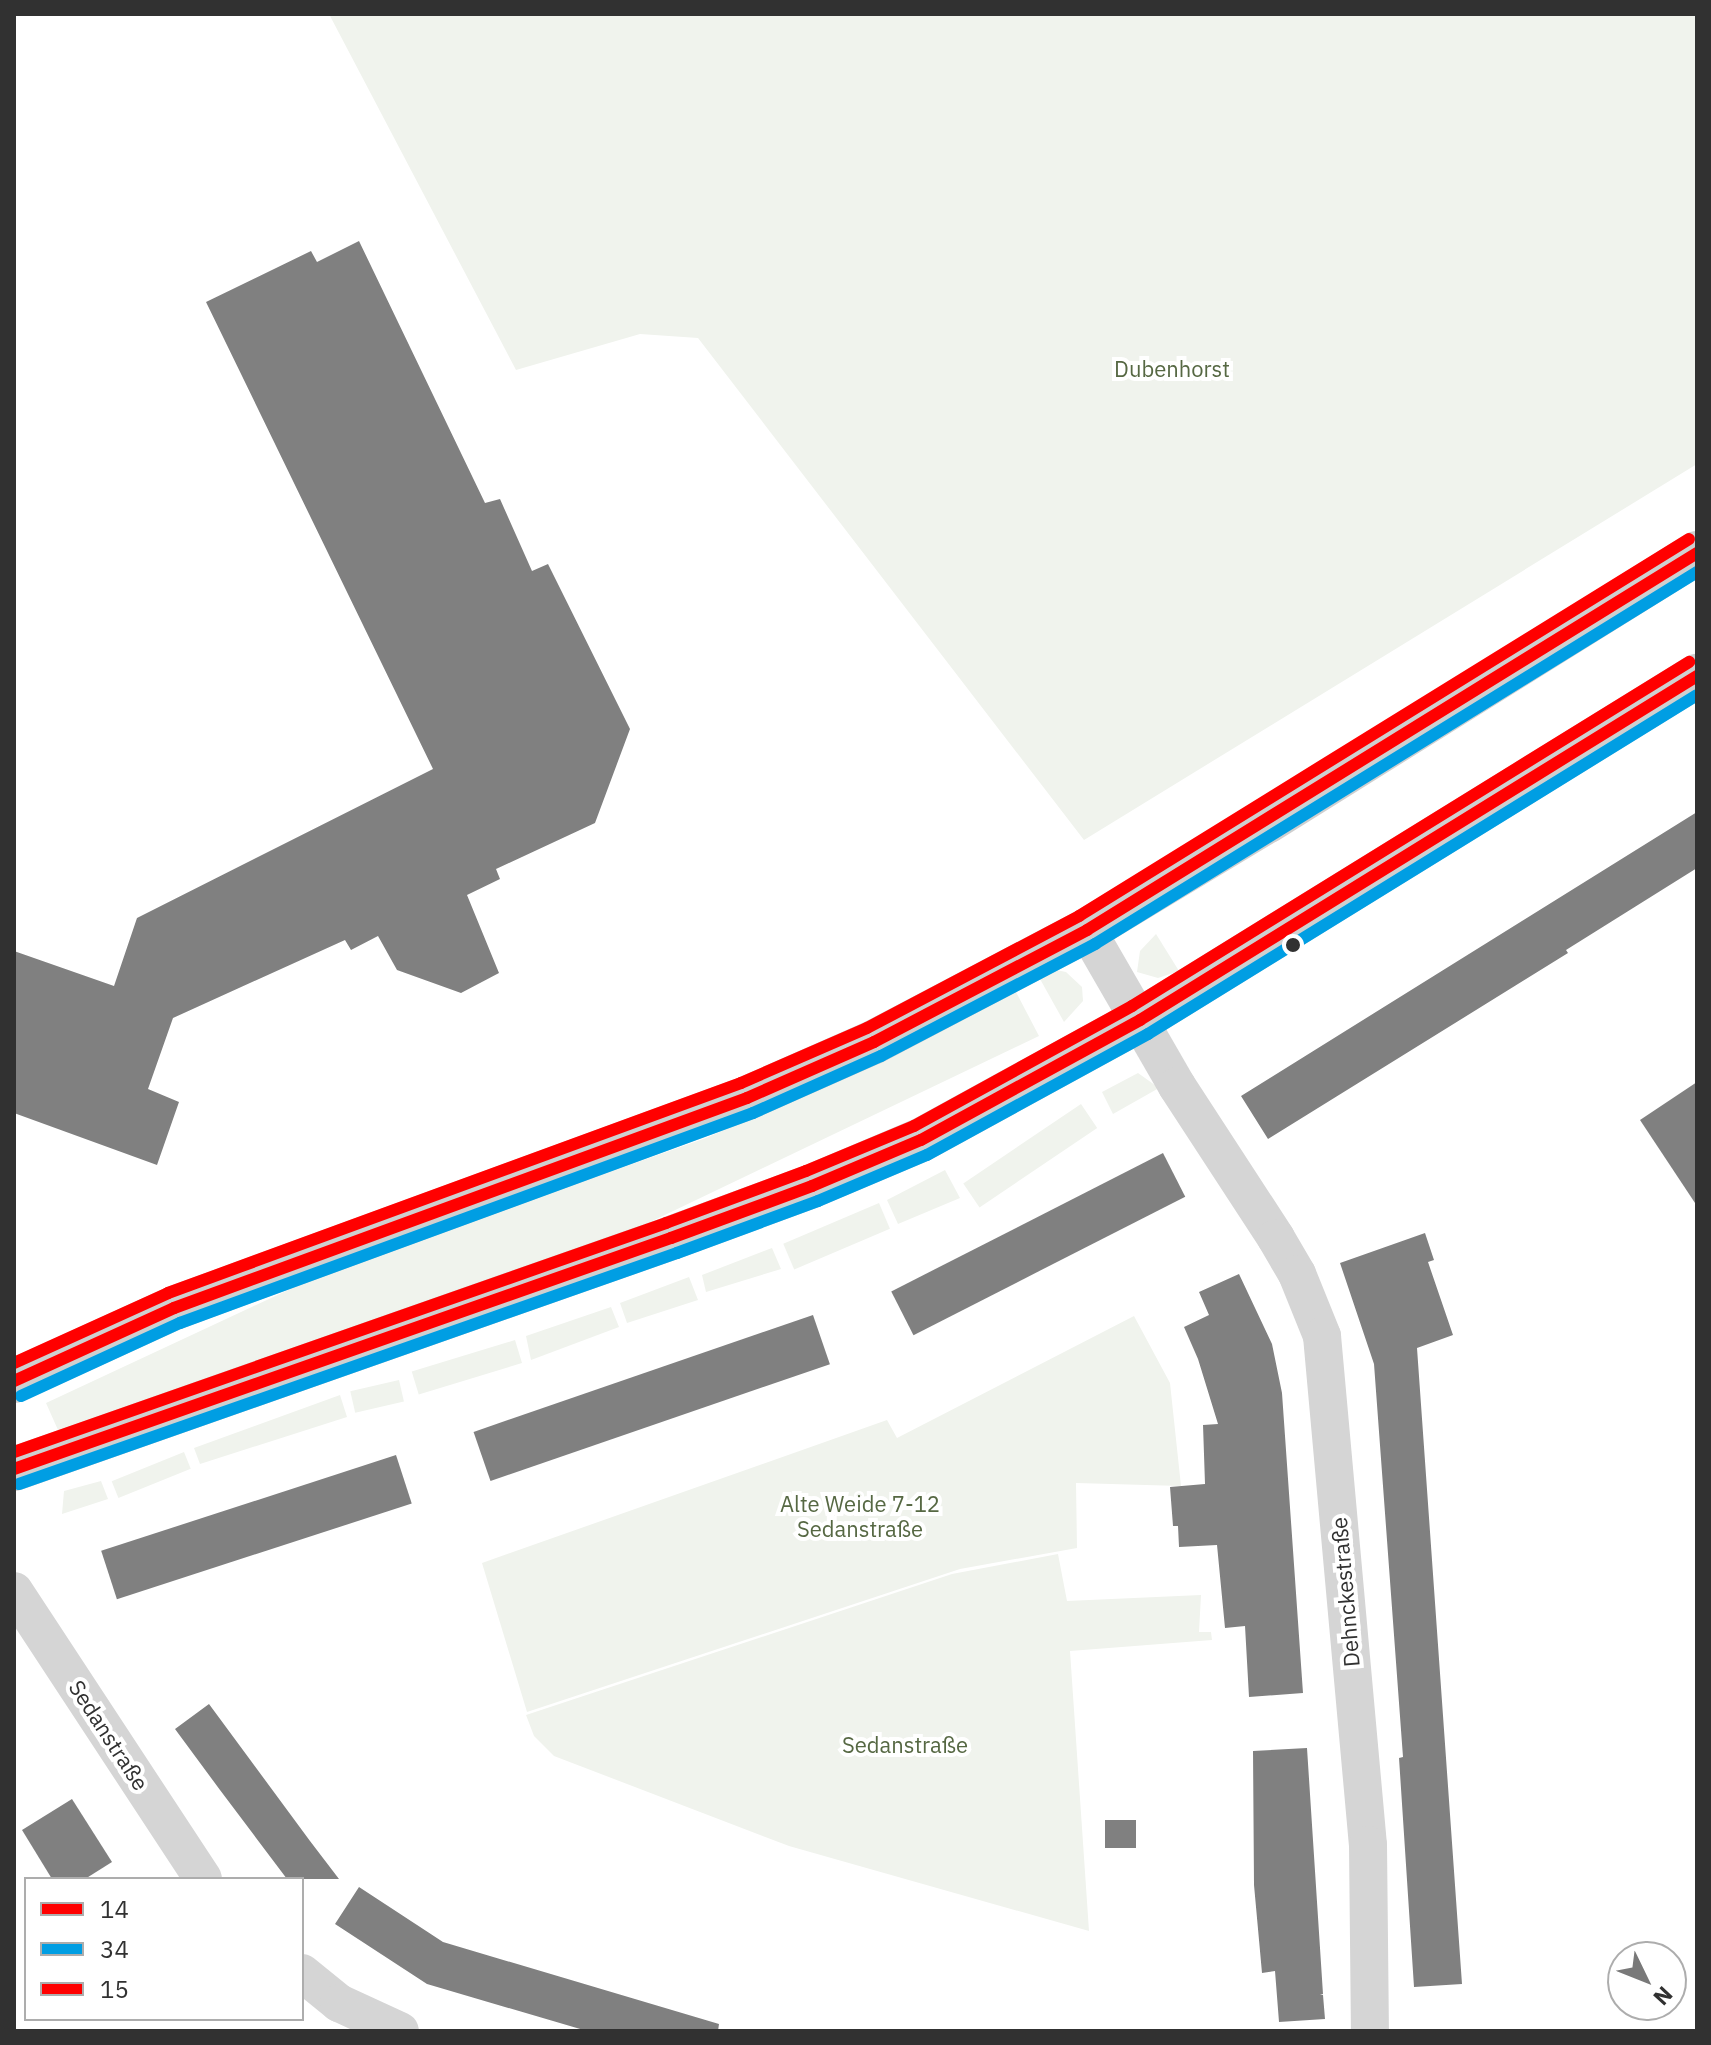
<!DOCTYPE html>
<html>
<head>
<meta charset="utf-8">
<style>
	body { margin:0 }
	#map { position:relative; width:1711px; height:2045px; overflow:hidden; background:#fff; font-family:"IBM Plex Sans",sans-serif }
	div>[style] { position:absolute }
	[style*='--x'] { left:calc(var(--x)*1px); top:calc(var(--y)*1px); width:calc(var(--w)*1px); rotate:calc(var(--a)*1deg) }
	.green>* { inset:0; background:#f0f3ed; transform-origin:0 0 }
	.building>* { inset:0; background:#808080; transform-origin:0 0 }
	.street>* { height:38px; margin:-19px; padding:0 19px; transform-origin:19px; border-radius:19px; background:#d5d5d5 }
	.secondary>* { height:44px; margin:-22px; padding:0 22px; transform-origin:22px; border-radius:22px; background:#cfcfcf }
	.bus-1>* { height:12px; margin:-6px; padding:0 6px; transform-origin:6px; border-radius:6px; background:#f00 }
	.bus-2>* { height:12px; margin:-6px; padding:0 6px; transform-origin:6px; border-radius:6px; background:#009ee3 }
	.bus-3>* { height:12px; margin:-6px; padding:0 6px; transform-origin:6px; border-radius:6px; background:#f00 }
	.dots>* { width:22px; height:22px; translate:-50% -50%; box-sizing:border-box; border:4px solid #fff; border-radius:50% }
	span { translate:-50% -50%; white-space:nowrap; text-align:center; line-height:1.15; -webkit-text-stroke:8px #fff; paint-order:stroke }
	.park-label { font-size:22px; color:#566843 }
	.street-label { font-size:22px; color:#313131 }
	.frame { position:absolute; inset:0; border:16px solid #313131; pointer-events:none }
	.legend { position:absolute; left:24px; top:1877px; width:280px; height:144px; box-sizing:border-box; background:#fff; border:2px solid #adadad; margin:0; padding:10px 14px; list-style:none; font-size:24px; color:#313131 }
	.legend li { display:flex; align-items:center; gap:16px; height:40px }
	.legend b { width:40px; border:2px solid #adadad }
	.north { position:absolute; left:1607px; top:1941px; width:80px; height:80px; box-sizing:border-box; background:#fff; border:2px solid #adadad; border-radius:50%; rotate:133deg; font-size:22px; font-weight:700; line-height:32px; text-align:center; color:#313131 }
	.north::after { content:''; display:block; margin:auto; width:28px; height:36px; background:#797979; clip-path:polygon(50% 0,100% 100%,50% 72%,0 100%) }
</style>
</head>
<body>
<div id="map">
	<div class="green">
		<i style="clip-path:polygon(329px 14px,1697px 14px,1697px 464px,1084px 840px,698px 338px,640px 334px,516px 370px)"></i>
		<i style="clip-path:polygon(1156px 934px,1179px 971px,1158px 978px,1137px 972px,1140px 951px)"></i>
		<i style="clip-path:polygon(1056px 970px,1066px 972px,1082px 987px,1083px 1001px,1064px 1022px,1040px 979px)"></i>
		<i style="clip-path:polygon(1016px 992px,1039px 1036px,646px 1224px,575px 1252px,58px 1430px,46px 1403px,331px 1270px,706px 1138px,879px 1062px)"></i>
		<i style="clip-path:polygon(1138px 1073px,1159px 1088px,1113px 1114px,1102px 1092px)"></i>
		<i style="left:1081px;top:1104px;width:29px;height:142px;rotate:56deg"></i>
		<i style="clip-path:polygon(945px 1170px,960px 1198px,898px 1224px,887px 1200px)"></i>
		<i style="left:879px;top:1203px;width:28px;height:104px;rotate:67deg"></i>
		<i style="clip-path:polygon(772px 1248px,781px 1269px,706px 1292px,702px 1275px)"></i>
		<i style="clip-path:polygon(689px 1277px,698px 1300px,627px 1323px,620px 1303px)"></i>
		<i style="clip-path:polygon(611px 1307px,619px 1327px,531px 1360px,526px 1336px)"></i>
		<i style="clip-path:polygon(1134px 1316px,1170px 1383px,1181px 1486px,1076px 1483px,1077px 1548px,960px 1569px,527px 1712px,482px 1563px,887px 1420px,897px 1438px)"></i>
		<i style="left:515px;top:1340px;width:24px;height:108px;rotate:73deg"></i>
		<i style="left:399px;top:1380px;width:22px;height:50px;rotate:77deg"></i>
		<i style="clip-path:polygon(340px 1395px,347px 1417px,200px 1464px,194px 1448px)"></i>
		<i style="left:184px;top:1452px;width:18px;height:78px;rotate:68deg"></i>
		<i style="clip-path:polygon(101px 1481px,108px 1499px,62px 1514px,64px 1491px)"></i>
		<i style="clip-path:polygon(1058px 1554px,1067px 1601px,1201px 1595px,1199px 1632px,1211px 1632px,1212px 1640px,1070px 1651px,1089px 1931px,789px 1846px,554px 1756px,534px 1736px,526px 1715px,952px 1574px)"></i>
	</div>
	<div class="building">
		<i style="clip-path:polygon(359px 241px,485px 503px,500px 499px,532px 571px,548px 564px,630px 729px,595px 823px,496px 869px,500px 879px,467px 895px,499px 973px,461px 993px,397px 970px,378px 936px,351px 950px,345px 940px,173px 1018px,148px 1089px,179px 1102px,157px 1165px,14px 1113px,14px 951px,114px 986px,137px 918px,433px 769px,206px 302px,311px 251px,317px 262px)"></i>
		<i style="clip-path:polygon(1697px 812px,1697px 868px,1566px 950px,1568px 953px,1268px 1139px,1241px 1096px)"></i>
		<i style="clip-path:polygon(1697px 1082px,1697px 1206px,1640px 1120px)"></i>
		<i style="left:1163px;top:1153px;width:49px;height:305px;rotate:63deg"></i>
		<i style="clip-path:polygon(1425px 1233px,1434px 1260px,1428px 1262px,1453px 1335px,1417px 1348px,1462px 1984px,1414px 1987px,1399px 1758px,1403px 1757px,1374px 1364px,1340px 1263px)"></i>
		<i style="clip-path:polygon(1239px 1274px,1272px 1344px,1282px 1393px,1303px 1693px,1249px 1697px,1245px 1626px,1225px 1628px,1217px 1545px,1179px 1547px,1178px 1526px,1173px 1526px,1170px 1487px,1205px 1484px,1203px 1425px,1218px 1424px,1198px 1359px,1184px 1327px,1209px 1315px,1199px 1292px)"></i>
		<i style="left:813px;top:1315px;width:52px;height:359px;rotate:71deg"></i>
		<i style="left:396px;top:1455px;width:51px;height:310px;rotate:72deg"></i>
		<i style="clip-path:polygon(209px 1704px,310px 1841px,339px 1879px,287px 1879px,220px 1790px,175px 1729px)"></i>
		<i style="clip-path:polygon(1307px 1748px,1323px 1994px,1320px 1994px,1323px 1995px,1325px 2019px,1279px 2022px,1275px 1971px,1262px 1973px,1254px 1885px,1253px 1751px)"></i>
		<i style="clip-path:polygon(72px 1799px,112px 1862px,85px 1879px,52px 1879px,22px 1830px)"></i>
		<i style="left:1105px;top:1820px;width:31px;height:28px"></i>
		<i style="clip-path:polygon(359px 1887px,443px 1942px,719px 2024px,718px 2031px,587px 2031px,427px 1984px,335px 1924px)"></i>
	</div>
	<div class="street">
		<i style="--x:1087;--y:930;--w:180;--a:60"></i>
		<i style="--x:1177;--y:1086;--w:181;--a:56.9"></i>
		<i style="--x:1276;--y:1238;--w:42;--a:59.7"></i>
		<i style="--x:1297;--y:1274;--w:67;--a:68"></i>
		<i style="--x:1322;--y:1336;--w:511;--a:84.84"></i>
		<i style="--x:1368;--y:1845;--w:186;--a:89.4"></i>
		<i style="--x:14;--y:1591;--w:344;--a:56.7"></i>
		<i style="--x:302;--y:1973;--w:48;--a:39"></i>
		<i style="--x:339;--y:2003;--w:67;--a:24.7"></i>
	</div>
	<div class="secondary">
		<i style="--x:14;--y:1381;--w:176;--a:-24.5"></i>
		<i style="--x:174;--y:1308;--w:610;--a:-20.13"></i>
		<i style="--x:747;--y:1098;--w:139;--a:-23.8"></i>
		<i style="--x:874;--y:1042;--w:241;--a:-27.7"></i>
		<i style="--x:1087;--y:930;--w:211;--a:-31.1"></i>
		<i style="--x:1268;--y:821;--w:506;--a:-31.99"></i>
		<i style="--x:14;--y:1469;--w:696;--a:-19.37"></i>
		<i style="--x:671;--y:1238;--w:150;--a:-20.2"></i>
		<i style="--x:812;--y:1186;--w:118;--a:-22.9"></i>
		<i style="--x:921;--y:1140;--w:250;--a:-28.7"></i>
		<i style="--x:1140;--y:1020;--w:655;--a:-31.7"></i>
	</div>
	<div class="bus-1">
		<i style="--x:14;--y:1381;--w:176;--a:-24.5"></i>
		<i style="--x:174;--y:1308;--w:610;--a:-20.13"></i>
		<i style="--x:747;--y:1098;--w:139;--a:-23.8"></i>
		<i style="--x:874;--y:1042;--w:241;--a:-27.7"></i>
		<i style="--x:1087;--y:930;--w:717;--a:-31.72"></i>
		<i style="--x:14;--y:1469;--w:696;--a:-19.37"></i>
		<i style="--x:671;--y:1238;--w:150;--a:-20.2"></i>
		<i style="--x:812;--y:1186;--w:118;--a:-22.9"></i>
		<i style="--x:921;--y:1140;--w:250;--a:-28.7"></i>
		<i style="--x:1140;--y:1020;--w:655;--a:-31.7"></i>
	</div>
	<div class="bus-2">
		<i style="--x:21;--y:1396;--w:175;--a:-24.7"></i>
		<i style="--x:180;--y:1323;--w:610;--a:-20.13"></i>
		<i style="--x:753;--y:1113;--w:140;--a:-24"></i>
		<i style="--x:881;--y:1056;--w:242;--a:-27.6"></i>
		<i style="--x:1095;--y:944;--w:708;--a:-31.71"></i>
		<i style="--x:19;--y:1484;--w:697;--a:-19.34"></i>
		<i style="--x:677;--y:1253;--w:150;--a:-20.2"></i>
		<i style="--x:818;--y:1201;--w:118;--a:-22.9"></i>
		<i style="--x:927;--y:1155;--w:252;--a:-28.7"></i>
		<i style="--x:1148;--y:1034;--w:645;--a:-31.69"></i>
	</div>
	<div class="bus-3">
		<i style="--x:14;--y:1363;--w:169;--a:-24.4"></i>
		<i style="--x:168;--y:1293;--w:610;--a:-20.13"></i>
		<i style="--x:741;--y:1083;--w:137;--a:-23.6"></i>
		<i style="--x:867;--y:1028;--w:240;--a:-27.8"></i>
		<i style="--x:1079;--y:916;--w:717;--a:-31.72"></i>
		<i style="--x:14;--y:1452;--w:691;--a:-19.35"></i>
		<i style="--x:666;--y:1223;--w:149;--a:-20.4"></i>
		<i style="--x:806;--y:1171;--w:117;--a:-22.6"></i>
		<i style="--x:914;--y:1126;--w:249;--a:-28.8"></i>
		<i style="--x:1132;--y:1006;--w:655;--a:-31.7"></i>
	</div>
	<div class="dots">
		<i style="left:1293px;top:945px;background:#313131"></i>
	</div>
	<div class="park-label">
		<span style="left:1172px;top:369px">Dubenhorst</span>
		<span style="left:860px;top:1516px">Alte Weide 7-12<br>Sedanstraße</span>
		<span style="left:905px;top:1745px">Sedanstraße</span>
	</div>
	<div class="street-label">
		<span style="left:1345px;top:1592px;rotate:-95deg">Dehnckestraße</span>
		<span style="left:109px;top:1735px;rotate:57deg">Sedanstraße</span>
	</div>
	<div class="frame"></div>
	<ul class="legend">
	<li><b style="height:10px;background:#f00"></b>14</li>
	<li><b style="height:10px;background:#009ee3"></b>34</li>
	<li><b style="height:10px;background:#f00"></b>15</li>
	</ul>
	<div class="north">N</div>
</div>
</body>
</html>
